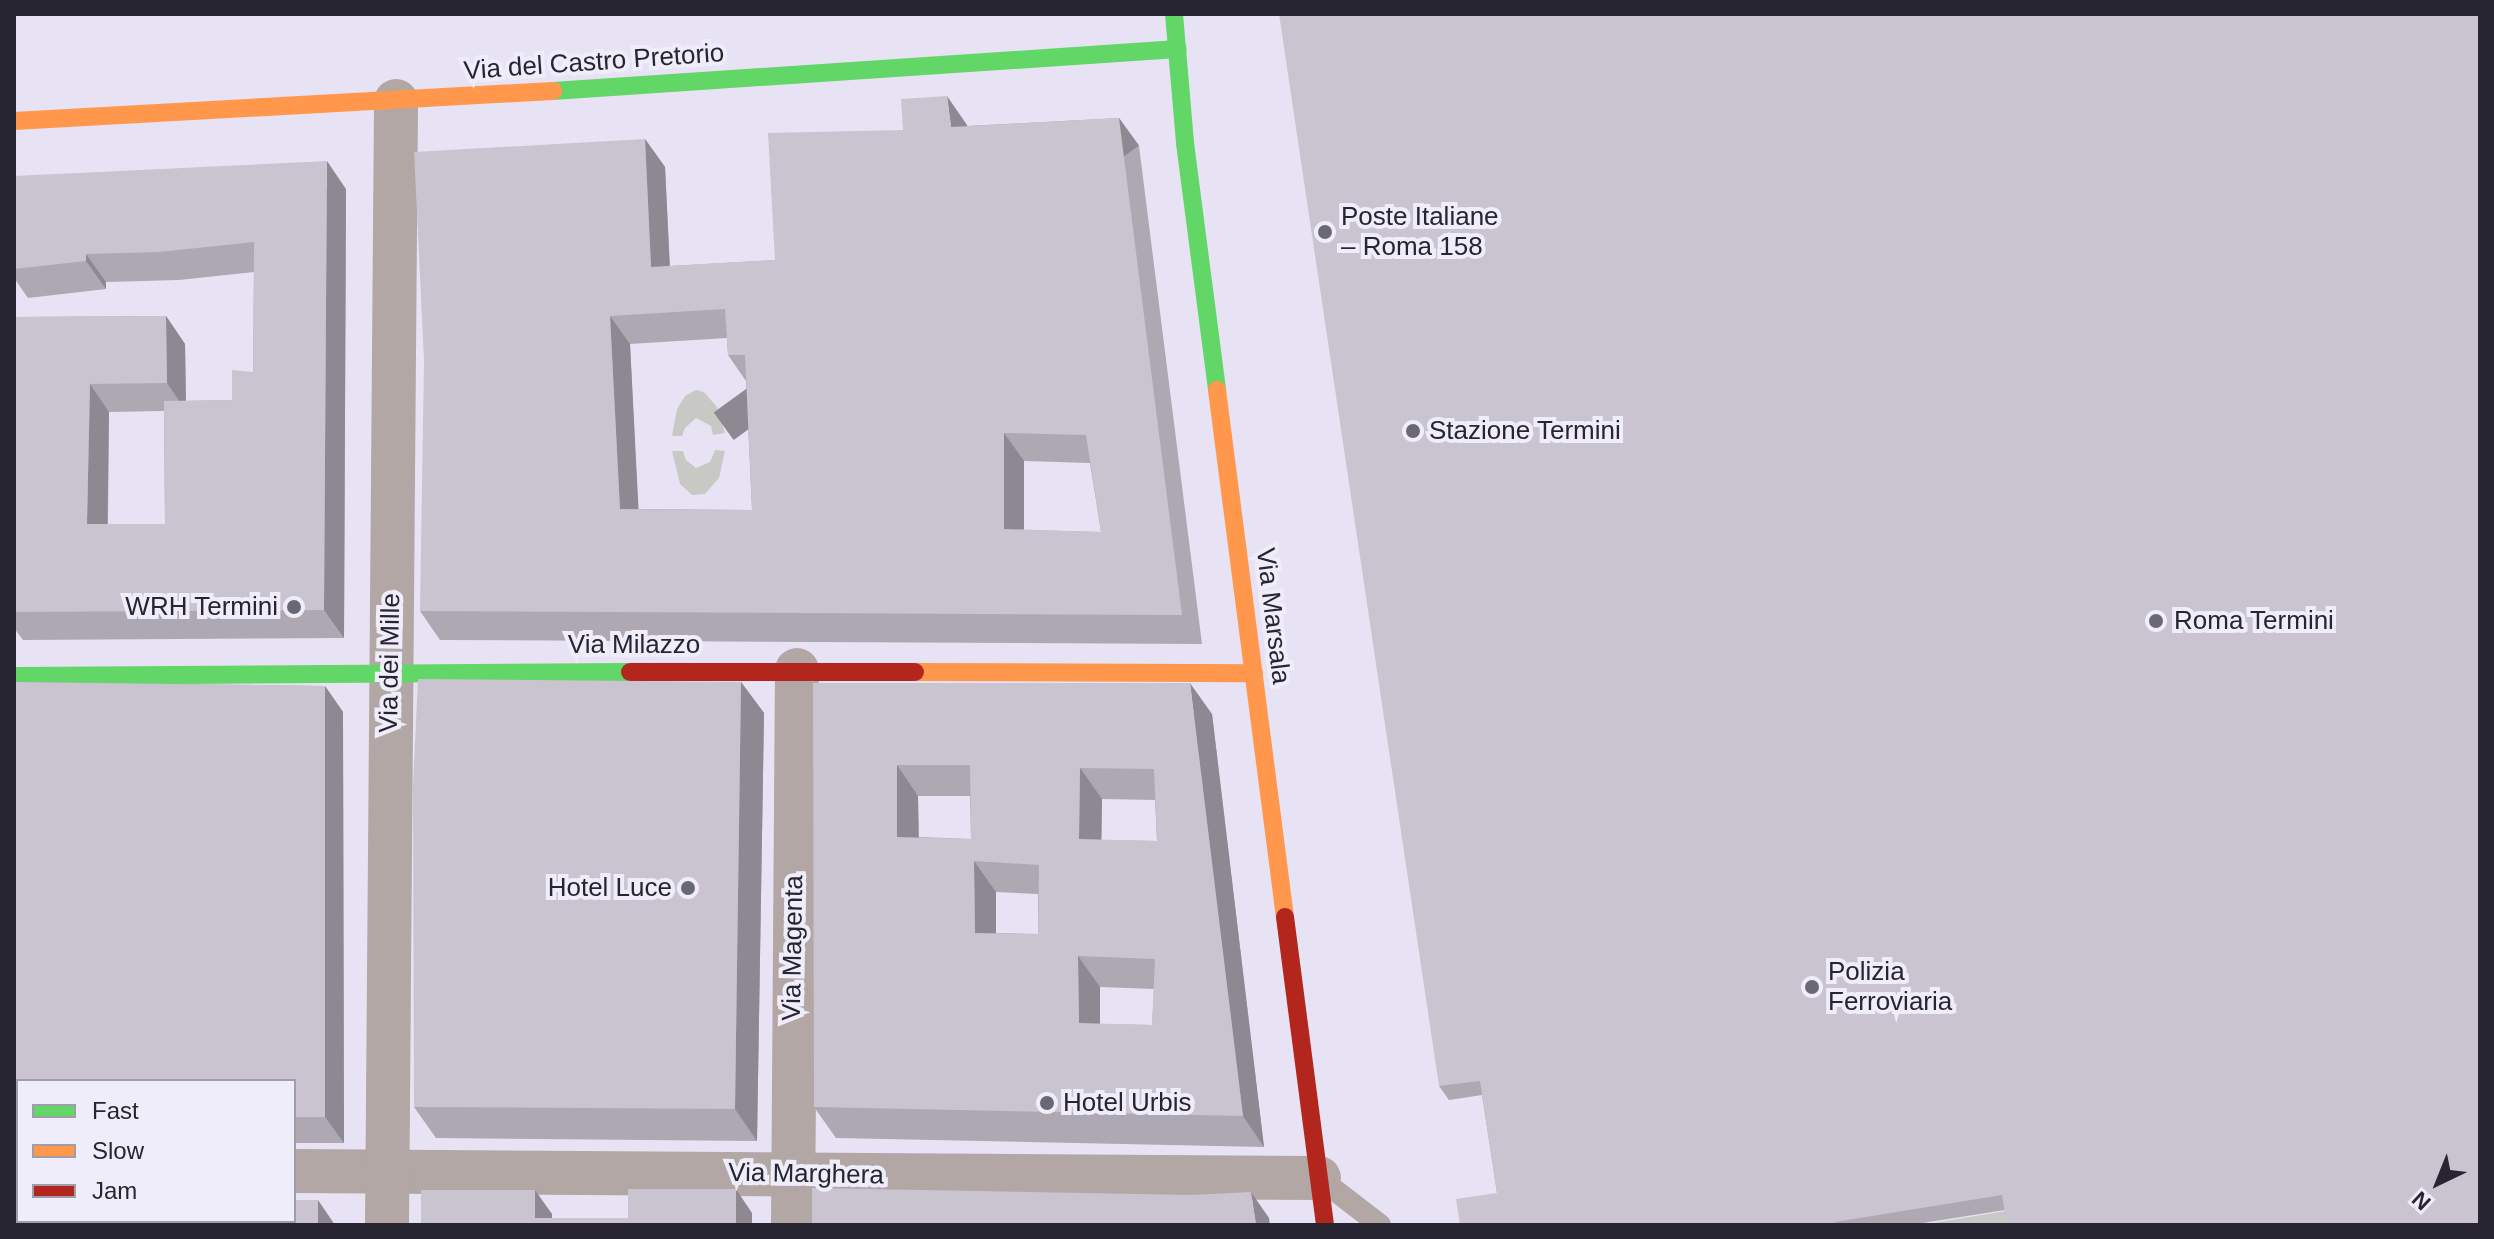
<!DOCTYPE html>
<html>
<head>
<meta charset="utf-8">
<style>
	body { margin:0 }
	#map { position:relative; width:2494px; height:1239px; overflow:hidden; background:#e8e3f4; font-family:Helvetica,sans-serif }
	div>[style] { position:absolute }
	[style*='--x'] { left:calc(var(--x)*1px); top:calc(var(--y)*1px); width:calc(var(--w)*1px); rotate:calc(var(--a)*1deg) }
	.green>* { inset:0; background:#c8c9c4 }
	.lane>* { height:22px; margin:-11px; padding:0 11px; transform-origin:11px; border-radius:11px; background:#b2a7a5 }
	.street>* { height:44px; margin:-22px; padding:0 22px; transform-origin:22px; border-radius:22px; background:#b2a7a5 }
	.fast>* { height:18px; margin:-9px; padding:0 9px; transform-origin:9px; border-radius:9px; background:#63d668 }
	.slow>* { height:18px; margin:-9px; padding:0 9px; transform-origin:9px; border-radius:9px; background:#ff974d }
	.jam>* { height:18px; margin:-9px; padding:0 9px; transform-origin:9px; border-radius:9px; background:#b3261e }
	.wall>* { inset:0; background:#aea8b3 }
	.shaded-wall>* { inset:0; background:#8d8892; transform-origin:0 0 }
	.building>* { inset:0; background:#cac3d0 }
	.dots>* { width:22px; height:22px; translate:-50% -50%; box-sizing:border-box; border:4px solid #f0edfb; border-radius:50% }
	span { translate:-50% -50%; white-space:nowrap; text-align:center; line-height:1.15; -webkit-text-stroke:8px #f0edfb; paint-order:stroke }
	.street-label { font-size:26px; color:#282532 }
	.poi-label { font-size:26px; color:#282532 }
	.left { translate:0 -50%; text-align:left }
	.right { translate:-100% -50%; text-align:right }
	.frame { position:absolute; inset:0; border:16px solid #282532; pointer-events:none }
	.legend { position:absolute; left:16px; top:1079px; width:280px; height:144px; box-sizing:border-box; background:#f0edfb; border:2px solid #a09dab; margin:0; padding:10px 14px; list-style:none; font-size:24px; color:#282532 }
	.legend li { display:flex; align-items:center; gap:16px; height:40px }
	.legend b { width:40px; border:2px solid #a09dab }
	.north { position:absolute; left:2398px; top:1143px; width:80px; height:80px; -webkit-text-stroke:6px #f0edfb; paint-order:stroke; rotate:223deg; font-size:22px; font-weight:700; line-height:32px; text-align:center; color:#282532 }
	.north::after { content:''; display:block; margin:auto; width:28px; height:36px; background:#282532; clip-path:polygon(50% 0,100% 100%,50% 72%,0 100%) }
</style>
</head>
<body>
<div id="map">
	<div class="green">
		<i style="clip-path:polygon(696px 390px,704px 392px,717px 407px,725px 433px,713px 435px,711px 426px,696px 418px,685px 428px,682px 436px,672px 436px,677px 409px,685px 396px)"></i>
		<i style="clip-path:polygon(715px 450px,725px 451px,719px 478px,705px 494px,692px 495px,680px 484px,672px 451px,683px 451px,686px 460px,696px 468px,710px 462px)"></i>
		<i style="clip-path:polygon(2012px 1210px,2009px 1225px,1920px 1225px)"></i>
	</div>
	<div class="lane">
		<i style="--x:1319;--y:1178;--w:77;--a:37.6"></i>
	</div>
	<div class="street">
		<i style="--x:294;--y:1171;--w:1025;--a:0.39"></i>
		<i style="--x:14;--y:1172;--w:4;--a:14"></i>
		<i style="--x:387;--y:1225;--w:1124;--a:-89.54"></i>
		<i style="--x:793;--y:1225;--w:555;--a:-89.59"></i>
	</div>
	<div class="fast">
		<i style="--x:1174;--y:14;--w:129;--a:85.1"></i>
		<i style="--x:1185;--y:143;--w:249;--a:82.6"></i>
		<i style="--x:553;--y:91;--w:626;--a:-3.84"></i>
		<i style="--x:14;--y:676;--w:616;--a:-0.37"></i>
	</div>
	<div class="slow">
		<i style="--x:14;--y:121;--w:540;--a:-3.19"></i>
		<i style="--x:1217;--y:390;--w:531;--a:82.65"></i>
		<i style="--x:915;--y:672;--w:339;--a:0.2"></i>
	</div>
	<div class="jam">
		<i style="--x:630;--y:672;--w:285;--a:0"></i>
		<i style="--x:1285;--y:917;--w:311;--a:82.6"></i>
	</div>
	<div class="wall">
		<i style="clip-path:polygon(14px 14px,48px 14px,14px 16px)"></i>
		<i style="clip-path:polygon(2480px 14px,2005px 1210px,1910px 1225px,1460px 1225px,1497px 1193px,1482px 1095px,1449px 1100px,1439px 1086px)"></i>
		<i style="clip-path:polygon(evenodd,1119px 118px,1139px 146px,1202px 644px,440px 640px,420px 611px,645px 139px,665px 167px,670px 266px,775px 260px,903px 130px,967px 125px,967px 126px,1119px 118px,727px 338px,728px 355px,746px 381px,752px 510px,638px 509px,630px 344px,727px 338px,1119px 118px,1024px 461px,1090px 463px,1101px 532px,1024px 530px,1024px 461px)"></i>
		<i style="clip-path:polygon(evenodd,14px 176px,346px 189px,344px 638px,23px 640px,14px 628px,14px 317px,166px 316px,185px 344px,186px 401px,232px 400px,253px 372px,254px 272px,179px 280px,106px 282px,106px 289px,28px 298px,14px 278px,14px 176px,164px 411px,165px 524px,108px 524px,109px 412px,164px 411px)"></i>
		<i style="clip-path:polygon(14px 682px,325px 686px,343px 712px,344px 1143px,294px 1143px,294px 1081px,18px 1081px,18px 1140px,17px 1139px,14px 1135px)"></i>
		<i style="clip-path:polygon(741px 682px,764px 713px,757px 1141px,436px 1138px,414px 1107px)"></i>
		<i style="clip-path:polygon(evenodd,813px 683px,1212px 714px,1264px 1147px,836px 1138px,814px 1107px,813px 683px,918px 796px,970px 796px,971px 839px,919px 837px,918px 796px,813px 683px,1102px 799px,1155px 800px,1157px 841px,1101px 840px,1102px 799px,813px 683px,996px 892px,1038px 894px,1038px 934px,996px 933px,996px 892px,813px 683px,1100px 987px,1154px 989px,1152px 1025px,1100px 1024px,1100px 987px)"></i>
	</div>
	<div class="shaded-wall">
		<i style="clip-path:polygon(947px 96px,967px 125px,971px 156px,951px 127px)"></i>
		<i style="left:1119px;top:118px;width:34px;height:501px;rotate:54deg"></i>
		<i style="clip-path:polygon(645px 139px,665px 167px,671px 295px,651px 267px)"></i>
		<i style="clip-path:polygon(327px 161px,346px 189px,344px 638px,324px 610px)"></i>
		<i style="clip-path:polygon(86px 254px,106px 282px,106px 289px,86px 261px)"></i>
		<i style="clip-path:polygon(166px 316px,185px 344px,186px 411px,167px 383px)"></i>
		<i style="clip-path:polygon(610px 316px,630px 344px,640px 537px,620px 509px)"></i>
		<i style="clip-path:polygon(90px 384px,109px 412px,107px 552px,87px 524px)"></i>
		<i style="clip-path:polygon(1004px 433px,1024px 461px,1024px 558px,1004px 529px)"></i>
		<i style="clip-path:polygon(741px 682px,764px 713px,757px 1141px,735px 1109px)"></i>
		<i style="clip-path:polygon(1190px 683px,1212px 714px,1264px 1147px,1243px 1116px)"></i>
		<i style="clip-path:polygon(325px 686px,343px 712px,344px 1143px,325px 1117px)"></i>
		<i style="clip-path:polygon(897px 765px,918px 796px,919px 868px,897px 837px)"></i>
		<i style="clip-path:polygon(1080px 768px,1102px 799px,1101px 870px,1079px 839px)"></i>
		<i style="clip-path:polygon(974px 861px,996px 892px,996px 964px,975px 933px)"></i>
		<i style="clip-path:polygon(1078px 956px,1100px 987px,1100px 1054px,1079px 1023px)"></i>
		<i style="clip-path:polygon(736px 1189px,752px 1213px,752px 1225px,736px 1225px)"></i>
		<i style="clip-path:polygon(535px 1190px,552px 1214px,552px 1225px,535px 1218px)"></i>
		<i style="clip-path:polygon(1251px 1192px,1269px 1218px,1270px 1225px,1256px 1225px)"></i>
		<i style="clip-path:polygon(318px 1200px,335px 1225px,318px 1225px)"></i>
	</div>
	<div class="building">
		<i style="clip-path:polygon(1279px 14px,2480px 14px,2480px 1225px,2007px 1225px,2002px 1195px,1835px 1222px,1835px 1225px,1460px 1225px,1456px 1199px,1497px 1193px,1480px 1081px,1439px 1086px)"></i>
		<i style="clip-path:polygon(evenodd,947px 96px,951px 127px,1119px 118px,1182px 615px,420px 611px,424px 360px,414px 152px,645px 139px,651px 267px,775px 260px,768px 133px,903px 130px,901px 99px,947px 96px,725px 309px,728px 355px,745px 355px,752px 510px,620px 509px,610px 316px,725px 309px,947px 96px,1004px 433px,1086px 435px,1101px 532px,1004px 529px,1004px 433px)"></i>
		<i style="clip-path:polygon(327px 161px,324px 610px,14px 612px,14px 317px,166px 316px,167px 383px,90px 384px,87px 524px,165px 524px,164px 401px,232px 400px,232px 370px,253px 372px,254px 242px,159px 252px,86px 254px,86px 261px,14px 269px,14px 176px)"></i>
		<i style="clip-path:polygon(418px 679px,741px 682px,735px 1109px,414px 1107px,413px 786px)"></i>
		<i style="clip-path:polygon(14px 682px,325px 686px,325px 1117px,294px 1117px,294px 1081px,18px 1081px,18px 1114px,14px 1114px)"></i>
		<i style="clip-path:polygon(evenodd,813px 683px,1190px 683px,1243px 1116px,814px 1107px,813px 683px,897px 765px,970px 765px,971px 839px,897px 837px,897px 765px,813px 683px,1080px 768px,1154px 769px,1157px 841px,1079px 839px,1080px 768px,813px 683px,974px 861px,1039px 865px,1038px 934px,975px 933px,974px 861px,813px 683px,1078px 956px,1155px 959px,1152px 1025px,1079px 1023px,1078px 956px)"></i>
		<i style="clip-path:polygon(14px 1174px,18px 1174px,18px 1221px,294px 1221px,294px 1200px,318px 1200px,318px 1225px,14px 1225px)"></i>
		<i style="clip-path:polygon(812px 1188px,1191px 1195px,1251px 1192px,1256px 1225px,812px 1225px)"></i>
		<i style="clip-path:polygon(628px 1189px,736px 1189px,736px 1225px,421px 1225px,421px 1190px,535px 1190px,535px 1218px,628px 1218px)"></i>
	</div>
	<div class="dots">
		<i style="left:1325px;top:232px;background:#6b6876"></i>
		<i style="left:1413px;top:431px;background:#6b6876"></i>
		<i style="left:294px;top:607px;background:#6b6876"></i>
		<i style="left:2156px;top:621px;background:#6b6876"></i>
		<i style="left:688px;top:888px;background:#6b6876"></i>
		<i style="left:1812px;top:987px;background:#6b6876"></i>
		<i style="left:1047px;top:1103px;background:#6b6876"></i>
	</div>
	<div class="street-label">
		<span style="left:594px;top:62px;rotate:-4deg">Via del Castro Pretorio</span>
		<span style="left:1273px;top:616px;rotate:83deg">Via Marsala</span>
		<span style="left:634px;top:645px">Via Milazzo</span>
		<span style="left:390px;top:663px;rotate:-89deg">Via dei Mille</span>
		<span style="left:793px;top:948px;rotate:-89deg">Via Magenta</span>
		<span style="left:806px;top:1174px;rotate:1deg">Via Marghera</span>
	</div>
	<div class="poi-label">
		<span class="left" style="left:1341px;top:232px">Poste Italiane<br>– Roma 158</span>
		<span class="left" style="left:1429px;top:431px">Stazione Termini</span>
		<span class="right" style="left:278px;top:607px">WRH Termini</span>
		<span class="left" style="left:2174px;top:621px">Roma Termini</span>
		<span class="right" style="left:672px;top:888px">Hotel Luce</span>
		<span class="left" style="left:1828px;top:987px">Polizia<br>Ferroviaria</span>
		<span class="left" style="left:1063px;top:1103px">Hotel Urbis</span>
	</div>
	<div class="frame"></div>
	<ul class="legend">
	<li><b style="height:10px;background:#63d668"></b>Fast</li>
	<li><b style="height:10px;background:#ff974d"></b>Slow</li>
	<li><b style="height:10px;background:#b3261e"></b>Jam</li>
	</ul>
	<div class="north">N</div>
</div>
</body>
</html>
